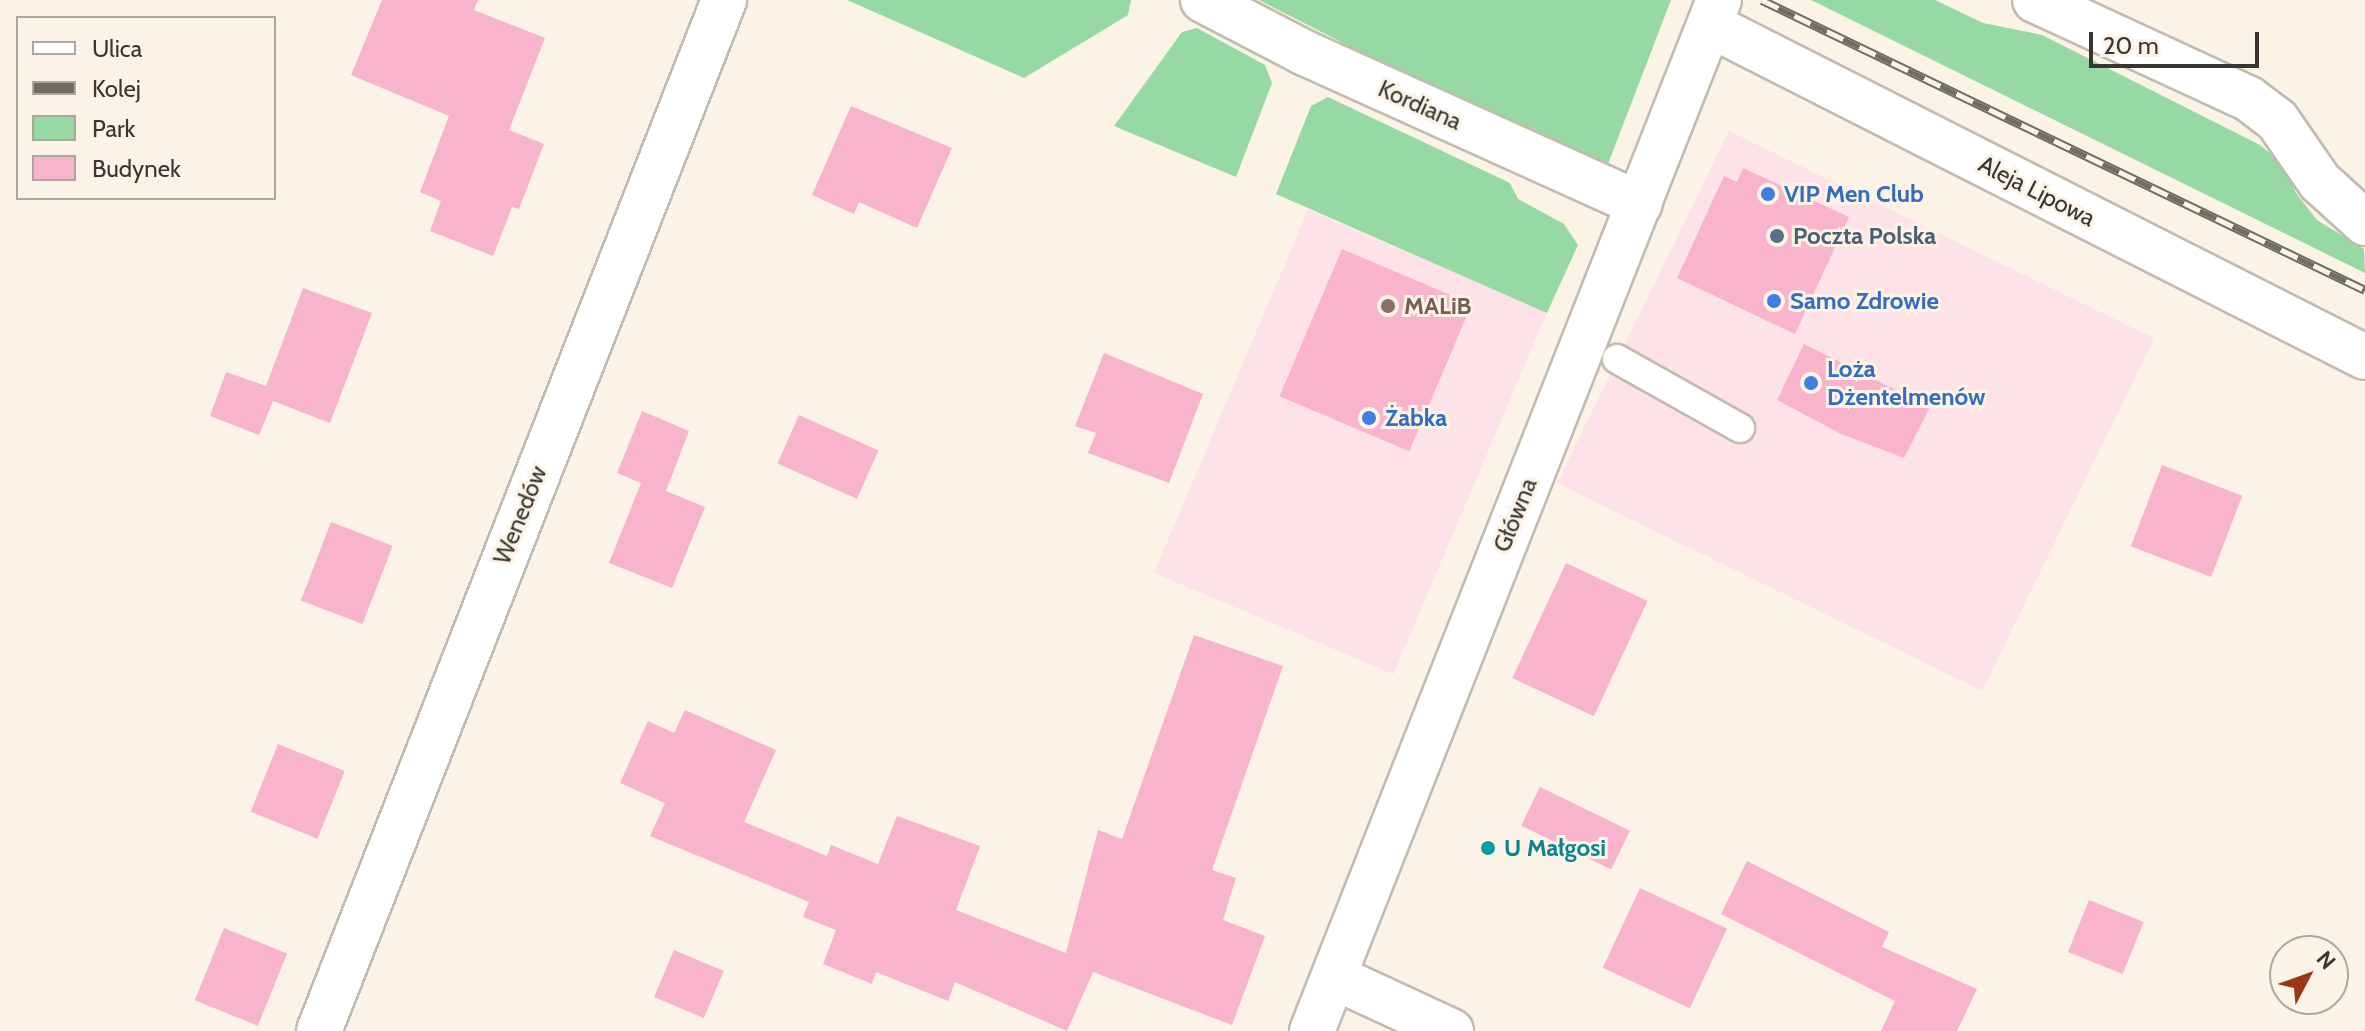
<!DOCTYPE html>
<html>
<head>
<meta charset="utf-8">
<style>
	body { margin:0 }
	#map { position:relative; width:2365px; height:1031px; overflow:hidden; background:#faf3e6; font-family:Cabin,sans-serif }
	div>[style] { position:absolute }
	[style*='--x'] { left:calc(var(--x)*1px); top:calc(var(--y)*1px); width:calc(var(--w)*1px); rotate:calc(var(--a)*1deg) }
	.commercial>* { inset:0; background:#fde2e8; transform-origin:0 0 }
	.green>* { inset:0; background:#97d9a3 }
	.building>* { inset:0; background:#f8b3cd; transform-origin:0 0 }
	.roads { filter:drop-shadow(2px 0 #c2bbaf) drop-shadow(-2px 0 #c2bbaf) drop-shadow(0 2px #c2bbaf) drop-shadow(0 -2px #c2bbaf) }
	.service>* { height:28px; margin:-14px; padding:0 14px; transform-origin:14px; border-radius:14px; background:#fff }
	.minor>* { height:44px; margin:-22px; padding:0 22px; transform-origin:22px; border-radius:22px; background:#fff }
	.tertiary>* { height:44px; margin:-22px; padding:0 22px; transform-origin:22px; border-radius:22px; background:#fff }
	.rail>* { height:9px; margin-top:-4.5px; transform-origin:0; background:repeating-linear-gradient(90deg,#faf3e6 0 18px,#706c66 0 36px); box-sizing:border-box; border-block:2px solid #706c66 }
	.dots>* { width:22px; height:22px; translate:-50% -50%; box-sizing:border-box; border:4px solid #faf3e6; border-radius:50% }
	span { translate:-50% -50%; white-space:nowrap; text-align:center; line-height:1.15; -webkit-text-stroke:6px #faf3e6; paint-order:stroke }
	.street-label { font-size:24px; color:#393632 }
	.shop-label { font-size:24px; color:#366cbe; font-weight:700 }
	.left { translate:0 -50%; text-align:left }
	.service-label { font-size:24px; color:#4e5e75; font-weight:700 }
	.education-label { font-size:24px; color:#785e54; font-weight:700 }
	.culture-label { font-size:24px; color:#0d838f; font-weight:700 }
	.legend { position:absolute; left:16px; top:16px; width:260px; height:184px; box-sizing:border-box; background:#faf3e6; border:2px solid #ada79e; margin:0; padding:10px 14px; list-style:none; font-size:24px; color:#393632 }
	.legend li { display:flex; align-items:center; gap:16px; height:40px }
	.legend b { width:40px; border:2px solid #ada79e }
	.north { position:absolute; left:2269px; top:935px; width:80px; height:80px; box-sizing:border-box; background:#faf3e6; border:2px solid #ada79e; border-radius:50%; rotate:49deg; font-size:22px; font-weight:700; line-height:32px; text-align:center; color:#393632 }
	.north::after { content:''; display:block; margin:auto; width:28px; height:36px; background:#9d3517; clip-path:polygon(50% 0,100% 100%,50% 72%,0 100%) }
	.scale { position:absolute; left:2089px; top:32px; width:170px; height:36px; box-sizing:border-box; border:4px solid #393632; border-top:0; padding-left:10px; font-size:24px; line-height:28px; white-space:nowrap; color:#393632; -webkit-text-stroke:6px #faf3e6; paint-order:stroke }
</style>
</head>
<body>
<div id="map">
	<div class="commercial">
		<i style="left:1729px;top:131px;width:473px;height:392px;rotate:26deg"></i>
		<i style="left:1308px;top:210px;width:260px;height:394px;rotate:23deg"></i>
	</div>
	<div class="green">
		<i style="clip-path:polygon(847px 0,1131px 0,1128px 15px,1024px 78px)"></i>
		<i style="clip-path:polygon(1259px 0,1671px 0,1608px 164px,1340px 50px,1343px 43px)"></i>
		<i style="clip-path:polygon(1811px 0,1935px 0,1983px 23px,2042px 35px,2260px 145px,2283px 164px,2296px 193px,2317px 220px,2364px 249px,2365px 273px)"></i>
		<i style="clip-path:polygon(1197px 28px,1265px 65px,1272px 83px,1236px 177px,1114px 126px,1182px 32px)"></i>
		<i style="clip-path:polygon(1328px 97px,1510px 183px,1518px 199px,1564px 224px,1578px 245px,1547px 313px,1276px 194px,1311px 106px)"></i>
	</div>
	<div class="building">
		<i style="clip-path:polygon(382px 0,478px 0,474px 10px,545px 38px,509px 130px,544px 144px,519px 209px,512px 207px,493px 256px,430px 231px,441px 201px,420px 192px,449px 116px,351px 75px)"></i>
		<i style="clip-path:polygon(851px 106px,952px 148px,917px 228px,859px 202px,854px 214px,812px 195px)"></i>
		<i style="clip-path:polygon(1743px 168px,1849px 217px,1795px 334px,1677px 278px,1724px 176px,1737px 182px)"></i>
		<i style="left:1342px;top:249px;width:141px;height:160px;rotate:23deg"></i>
		<i style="clip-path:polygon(303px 288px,372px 313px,330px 423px,273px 401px,259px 435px,210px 416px,226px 372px,266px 386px)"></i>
		<i style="clip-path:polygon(1804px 344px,1930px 407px,1904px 458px,1841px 434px,1777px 400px)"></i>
		<i style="clip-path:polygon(1104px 353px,1203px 394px,1169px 483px,1088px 453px,1096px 433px,1075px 426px)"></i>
		<i style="clip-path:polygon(642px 411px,689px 431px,666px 491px,705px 507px,672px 588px,609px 563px,641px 483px,617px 473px)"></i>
		<i style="left:799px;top:415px;width:87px;height:53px;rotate:24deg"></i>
		<i style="left:2162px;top:465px;width:86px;height:87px;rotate:21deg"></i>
		<i style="left:331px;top:522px;width:66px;height:84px;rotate:21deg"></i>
		<i style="left:1566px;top:563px;width:90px;height:127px;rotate:25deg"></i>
		<i style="clip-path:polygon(1194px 635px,1283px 666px,1212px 870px,1236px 878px,1223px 920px,1265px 936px,1232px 1025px,1093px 972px,1067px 1031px,955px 982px,948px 1001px,876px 972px,872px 984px,823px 964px,836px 930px,803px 917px,809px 902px,650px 836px,665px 803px,620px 783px,648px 721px,674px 733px,685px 710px,776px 750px,744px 822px,827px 856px,831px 845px,878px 864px,897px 816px,980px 846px,956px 910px,1066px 953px,1098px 830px,1122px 839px)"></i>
		<i style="left:278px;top:744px;width:72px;height:73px;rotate:22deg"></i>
		<i style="left:1540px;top:787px;width:100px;height:43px;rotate:26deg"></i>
		<i style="clip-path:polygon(1747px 861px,1889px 932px,1882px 947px,1977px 989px,1957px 1031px,1881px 1031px,1895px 1001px,1721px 914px)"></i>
		<i style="left:1640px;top:888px;width:96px;height:88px;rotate:25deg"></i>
		<i style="left:2089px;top:900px;width:59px;height:56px;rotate:22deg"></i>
		<i style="left:224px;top:928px;width:68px;height:78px;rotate:22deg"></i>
		<i style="left:674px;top:950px;width:54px;height:51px;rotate:23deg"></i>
	</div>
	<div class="roads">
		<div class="service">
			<i style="--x:1617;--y:359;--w:141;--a:29.3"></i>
		</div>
		<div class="minor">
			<i style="--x:1203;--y:0;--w:115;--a:27.5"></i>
			<i style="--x:1305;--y:53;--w:367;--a:24.3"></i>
			<i style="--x:2035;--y:0;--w:236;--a:24.8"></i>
			<i style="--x:2249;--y:99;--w:35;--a:37"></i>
			<i style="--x:2277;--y:120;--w:75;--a:55.3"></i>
			<i style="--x:2320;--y:182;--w:61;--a:42.3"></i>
			<i style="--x:1710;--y:25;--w:734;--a:26.88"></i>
			<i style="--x:1334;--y:977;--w:129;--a:24.8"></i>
			<i style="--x:319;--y:1031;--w:1108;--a:-68.55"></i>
		</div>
		<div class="tertiary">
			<i style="--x:1312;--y:1031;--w:1108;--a:-68.46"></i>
		</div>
	</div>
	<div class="rail">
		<i style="--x:1762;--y:0;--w:669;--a:25.68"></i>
	</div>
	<div class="dots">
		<i style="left:1768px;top:194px;background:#3f7fe0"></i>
		<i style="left:1777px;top:236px;background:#5c6f8a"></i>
		<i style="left:1774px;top:301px;background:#3f7fe0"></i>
		<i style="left:1388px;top:306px;background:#8d6e63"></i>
		<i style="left:1811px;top:383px;background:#3f7fe0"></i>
		<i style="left:1369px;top:418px;background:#3f7fe0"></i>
		<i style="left:1488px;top:848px;background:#0f9aa8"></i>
	</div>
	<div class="street-label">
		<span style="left:1420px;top:105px;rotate:24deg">Kordiana</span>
		<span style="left:2037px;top:191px;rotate:27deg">Aleja Lipowa</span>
		<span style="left:520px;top:515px;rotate:-68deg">Wenedów</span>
		<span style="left:1515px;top:515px;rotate:-68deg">Główna</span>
	</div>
	<div class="shop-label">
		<span class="left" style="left:1784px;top:194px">VIP Men Club</span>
		<span class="left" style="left:1790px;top:301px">Samo Zdrowie</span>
		<span class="left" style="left:1827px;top:383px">Loża<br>Dżentelmenów</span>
		<span class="left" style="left:1385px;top:418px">Żabka</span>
	</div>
	<div class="service-label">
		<span class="left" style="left:1793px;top:236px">Poczta Polska</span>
	</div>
	<div class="education-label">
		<span class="left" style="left:1404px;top:306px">MALiB</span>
	</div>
	<div class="culture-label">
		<span class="left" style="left:1504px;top:848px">U Małgosi</span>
	</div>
	<ul class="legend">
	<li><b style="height:10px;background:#fff"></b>Ulica</li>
	<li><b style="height:10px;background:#706c66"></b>Kolej</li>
	<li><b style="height:22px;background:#97d9a3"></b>Park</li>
	<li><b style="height:22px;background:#f8b3cd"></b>Budynek</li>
	</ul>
	<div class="north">N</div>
	<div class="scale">20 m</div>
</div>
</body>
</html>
